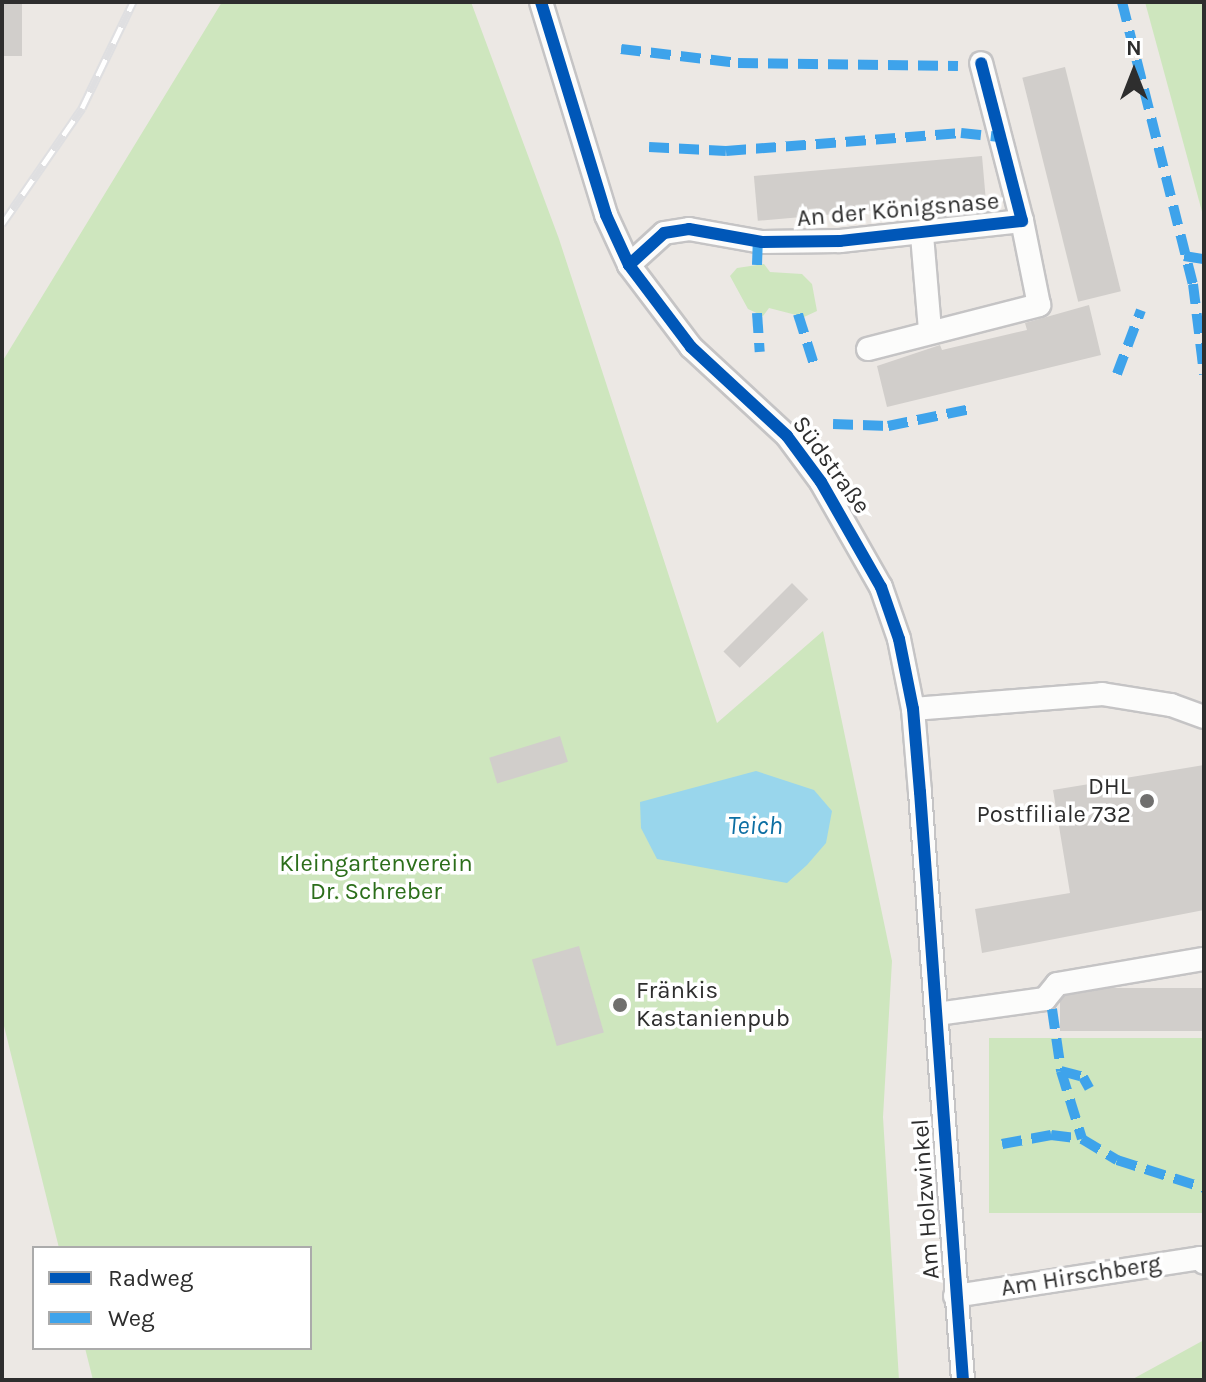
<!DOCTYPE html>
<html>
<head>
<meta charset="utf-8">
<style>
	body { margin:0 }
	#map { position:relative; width:1206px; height:1382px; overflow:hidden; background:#ece8e4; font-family:Karla,sans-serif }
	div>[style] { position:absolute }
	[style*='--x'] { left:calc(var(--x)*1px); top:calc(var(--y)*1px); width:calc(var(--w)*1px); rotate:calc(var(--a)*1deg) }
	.green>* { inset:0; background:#cee6be; transform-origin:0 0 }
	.water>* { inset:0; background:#99d6ec }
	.building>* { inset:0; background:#d1cecb; transform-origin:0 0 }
	.roads { filter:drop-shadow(2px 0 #c5c4c5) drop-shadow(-2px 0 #c5c4c5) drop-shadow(0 2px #c5c4c5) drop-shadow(0 -2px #c5c4c5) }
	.minor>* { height:22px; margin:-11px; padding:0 11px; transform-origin:11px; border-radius:11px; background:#fcfcfb }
	.rail>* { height:9px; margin-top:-4.5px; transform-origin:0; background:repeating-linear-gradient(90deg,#fff 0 18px,#dfdfe1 0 36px); box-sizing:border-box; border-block:2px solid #dfdfe1 }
	.quiet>* { height:10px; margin-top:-5px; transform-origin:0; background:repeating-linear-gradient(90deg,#3ea3eb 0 20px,transparent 0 30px) }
	.cycleway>* { height:12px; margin:-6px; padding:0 6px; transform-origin:6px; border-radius:6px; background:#0057b8 }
	.dots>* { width:22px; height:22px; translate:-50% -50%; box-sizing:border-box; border:4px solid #fff; border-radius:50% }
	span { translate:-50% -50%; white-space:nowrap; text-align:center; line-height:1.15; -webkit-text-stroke:7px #fff; paint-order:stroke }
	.street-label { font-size:24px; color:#2e2e2e }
	.poi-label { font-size:24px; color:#2e2e2e }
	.right { translate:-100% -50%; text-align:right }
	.left { translate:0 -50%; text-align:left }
	.park-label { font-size:24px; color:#2c6e1b }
	.water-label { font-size:26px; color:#0d6fa3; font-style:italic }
	.frame { position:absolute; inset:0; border:4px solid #2e2e2e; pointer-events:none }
	.legend { position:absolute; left:32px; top:1246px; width:280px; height:104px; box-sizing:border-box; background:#fff; border:2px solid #ababab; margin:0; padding:10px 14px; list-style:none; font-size:24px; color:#2e2e2e }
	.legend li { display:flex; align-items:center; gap:16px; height:40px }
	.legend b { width:40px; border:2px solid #ababab }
	.north { position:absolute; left:1094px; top:32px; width:80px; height:80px; -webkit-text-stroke:6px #fff; paint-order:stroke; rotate:0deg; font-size:22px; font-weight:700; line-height:32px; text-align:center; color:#2e2e2e }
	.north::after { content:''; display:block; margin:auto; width:28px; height:36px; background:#2e2e2e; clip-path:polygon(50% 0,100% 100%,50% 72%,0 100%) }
</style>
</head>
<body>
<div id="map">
	<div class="green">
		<i style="clip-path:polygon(222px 2px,471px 2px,559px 239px,717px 723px,823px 631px,892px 961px,883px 1117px,899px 1380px,93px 1380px,85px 1348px,310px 1348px,310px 1248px,59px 1248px,2px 1018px,2px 362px)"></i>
		<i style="clip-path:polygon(1145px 2px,1204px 2px,1204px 219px)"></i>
		<i style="clip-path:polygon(764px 264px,770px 272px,802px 274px,812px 284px,817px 311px,804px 317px,769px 308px,763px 316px,748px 309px,730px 276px,737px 268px)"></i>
		<i style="left:1204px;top:1038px;width:175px;height:215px;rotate:90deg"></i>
		<i style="clip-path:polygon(1204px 1340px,1204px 1380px,1131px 1380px)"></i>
	</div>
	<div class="water">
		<i style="clip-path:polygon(756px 771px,814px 790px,832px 811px,826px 843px,807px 865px,787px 883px,657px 859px,641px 828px,640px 802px)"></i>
	</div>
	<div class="building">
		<i style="left:2px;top:2px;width:20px;height:54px"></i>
		<i style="left:1065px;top:67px;width:231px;height:44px;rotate:76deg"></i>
		<i style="left:982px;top:156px;width:45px;height:229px;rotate:85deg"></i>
		<i style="clip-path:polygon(1089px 305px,1101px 355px,887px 407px,877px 366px,940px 345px,942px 350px,1027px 330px,1025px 323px)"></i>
		<i style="left:792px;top:583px;width:23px;height:97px;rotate:45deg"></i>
		<i style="left:560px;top:736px;width:27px;height:74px;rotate:73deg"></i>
		<i style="clip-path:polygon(1204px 765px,1204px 910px,982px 953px,975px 909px,1070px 893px,1053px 790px)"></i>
		<i style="left:579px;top:946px;width:90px;height:49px;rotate:74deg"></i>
		<i style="left:1204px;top:988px;width:43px;height:144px;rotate:90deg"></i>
	</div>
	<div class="roads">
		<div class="minor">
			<i style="--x:541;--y:2;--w:223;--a:73"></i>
			<i style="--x:606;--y:215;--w:55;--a:65.3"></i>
			<i style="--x:629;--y:265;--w:103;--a:52.9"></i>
			<i style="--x:691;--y:347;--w:131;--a:42.8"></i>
			<i style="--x:787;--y:436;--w:57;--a:53.5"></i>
			<i style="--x:821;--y:482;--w:121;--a:60.3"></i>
			<i style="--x:881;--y:587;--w:55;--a:70.9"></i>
			<i style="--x:899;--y:639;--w:71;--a:78.7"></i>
			<i style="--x:913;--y:709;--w:83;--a:85.2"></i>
			<i style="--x:920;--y:792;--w:590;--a:85.82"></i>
			<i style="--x:922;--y:235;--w:96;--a:85.2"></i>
			<i style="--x:629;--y:265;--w:47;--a:-42.4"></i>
			<i style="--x:664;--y:233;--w:25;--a:-9"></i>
			<i style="--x:689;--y:229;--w:74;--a:10.1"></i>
			<i style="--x:762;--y:242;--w:78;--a:-0.7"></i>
			<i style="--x:840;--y:241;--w:183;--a:-6.3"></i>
			<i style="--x:1022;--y:221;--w:163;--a:-104.5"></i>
			<i style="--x:868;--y:349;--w:177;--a:-14.4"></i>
			<i style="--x:1039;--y:305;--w:86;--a:-101.4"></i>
			<i style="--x:913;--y:709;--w:190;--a:-4.5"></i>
			<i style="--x:1102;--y:694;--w:70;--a:9.1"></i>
			<i style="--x:1171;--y:705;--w:35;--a:20"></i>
			<i style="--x:937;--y:1014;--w:109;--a:-7.9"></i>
			<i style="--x:1045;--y:999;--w:19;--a:-51"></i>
			<i style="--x:1057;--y:984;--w:149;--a:-9.7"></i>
			<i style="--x:955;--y:1296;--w:248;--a:-8.8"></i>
			<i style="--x:1200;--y:1258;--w:6;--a:51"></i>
		</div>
	</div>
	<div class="rail">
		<i style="--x:2;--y:224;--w:141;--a:-55.4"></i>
		<i style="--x:82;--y:108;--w:118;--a:-64.3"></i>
	</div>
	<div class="quiet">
		<i style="--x:1122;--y:2;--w:291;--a:75.9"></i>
		<i style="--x:1193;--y:284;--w:91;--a:83"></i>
		<i style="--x:621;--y:49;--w:118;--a:6.8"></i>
		<i style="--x:738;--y:63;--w:220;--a:0.8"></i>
		<i style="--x:649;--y:147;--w:77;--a:3"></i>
		<i style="--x:726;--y:151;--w:236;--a:-4.4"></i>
		<i style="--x:961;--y:133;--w:39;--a:6"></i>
		<i style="--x:1184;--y:256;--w:20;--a:9"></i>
		<i style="--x:757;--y:265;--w:24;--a:-88"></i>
		<i style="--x:757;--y:313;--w:39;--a:86"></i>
		<i style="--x:798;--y:314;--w:57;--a:72.5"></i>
		<i style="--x:1117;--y:374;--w:68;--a:-69.4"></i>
		<i style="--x:833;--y:424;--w:55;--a:2.1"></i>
		<i style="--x:888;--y:426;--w:85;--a:-11.6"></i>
		<i style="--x:1052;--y:1009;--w:63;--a:81.7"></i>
		<i style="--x:1061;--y:1071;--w:23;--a:15"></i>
		<i style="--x:1083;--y:1077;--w:13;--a:61"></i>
		<i style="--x:1061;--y:1071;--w:71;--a:72.8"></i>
		<i style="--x:1082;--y:1139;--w:41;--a:31"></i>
		<i style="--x:1117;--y:1160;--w:91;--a:17.8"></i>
		<i style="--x:1002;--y:1144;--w:50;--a:-10.4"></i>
		<i style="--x:1051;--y:1135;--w:31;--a:7"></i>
	</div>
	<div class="cycleway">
		<i style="--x:541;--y:2;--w:223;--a:73"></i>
		<i style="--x:606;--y:215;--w:55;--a:65.3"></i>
		<i style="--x:629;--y:265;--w:103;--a:52.9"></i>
		<i style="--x:691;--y:347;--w:131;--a:42.8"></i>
		<i style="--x:787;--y:436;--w:57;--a:53.5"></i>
		<i style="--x:821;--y:482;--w:121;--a:60.3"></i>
		<i style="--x:881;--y:587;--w:55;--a:70.9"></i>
		<i style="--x:899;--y:639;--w:71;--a:78.7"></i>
		<i style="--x:913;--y:709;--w:83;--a:85.2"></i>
		<i style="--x:920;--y:792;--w:590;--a:85.82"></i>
		<i style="--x:629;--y:265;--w:47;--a:-42.4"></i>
		<i style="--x:664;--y:233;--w:25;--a:-9"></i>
		<i style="--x:689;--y:229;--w:74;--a:10.1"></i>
		<i style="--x:762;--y:242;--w:78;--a:-0.7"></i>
		<i style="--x:840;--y:241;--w:183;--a:-6.3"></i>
		<i style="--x:1022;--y:221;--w:163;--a:-104.5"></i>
	</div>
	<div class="dots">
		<i style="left:1147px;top:801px;background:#706f6e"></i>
		<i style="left:620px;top:1005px;background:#706f6e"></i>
	</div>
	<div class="street-label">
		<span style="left:898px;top:210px;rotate:-5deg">An der Königsnase</span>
		<span style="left:831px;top:465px;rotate:54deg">Südstraße</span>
		<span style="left:926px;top:1199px;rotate:-94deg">Am Holzwinkel</span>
		<span style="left:1081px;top:1276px;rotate:-9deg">Am Hirschberg</span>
	</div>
	<div class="poi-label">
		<span class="right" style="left:1131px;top:801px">DHL<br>Postfiliale 732</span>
		<span class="left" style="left:636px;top:1005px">Fränkis<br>Kastanienpub</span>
	</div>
	<div class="park-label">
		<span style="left:376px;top:878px">Kleingartenverein<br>Dr. Schreber</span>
	</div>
	<div class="water-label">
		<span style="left:755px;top:826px">Teich</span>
	</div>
	<div class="frame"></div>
	<ul class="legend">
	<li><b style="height:10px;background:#0057b8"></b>Radweg</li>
	<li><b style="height:10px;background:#3ea3eb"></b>Weg</li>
	</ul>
	<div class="north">N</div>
</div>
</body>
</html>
